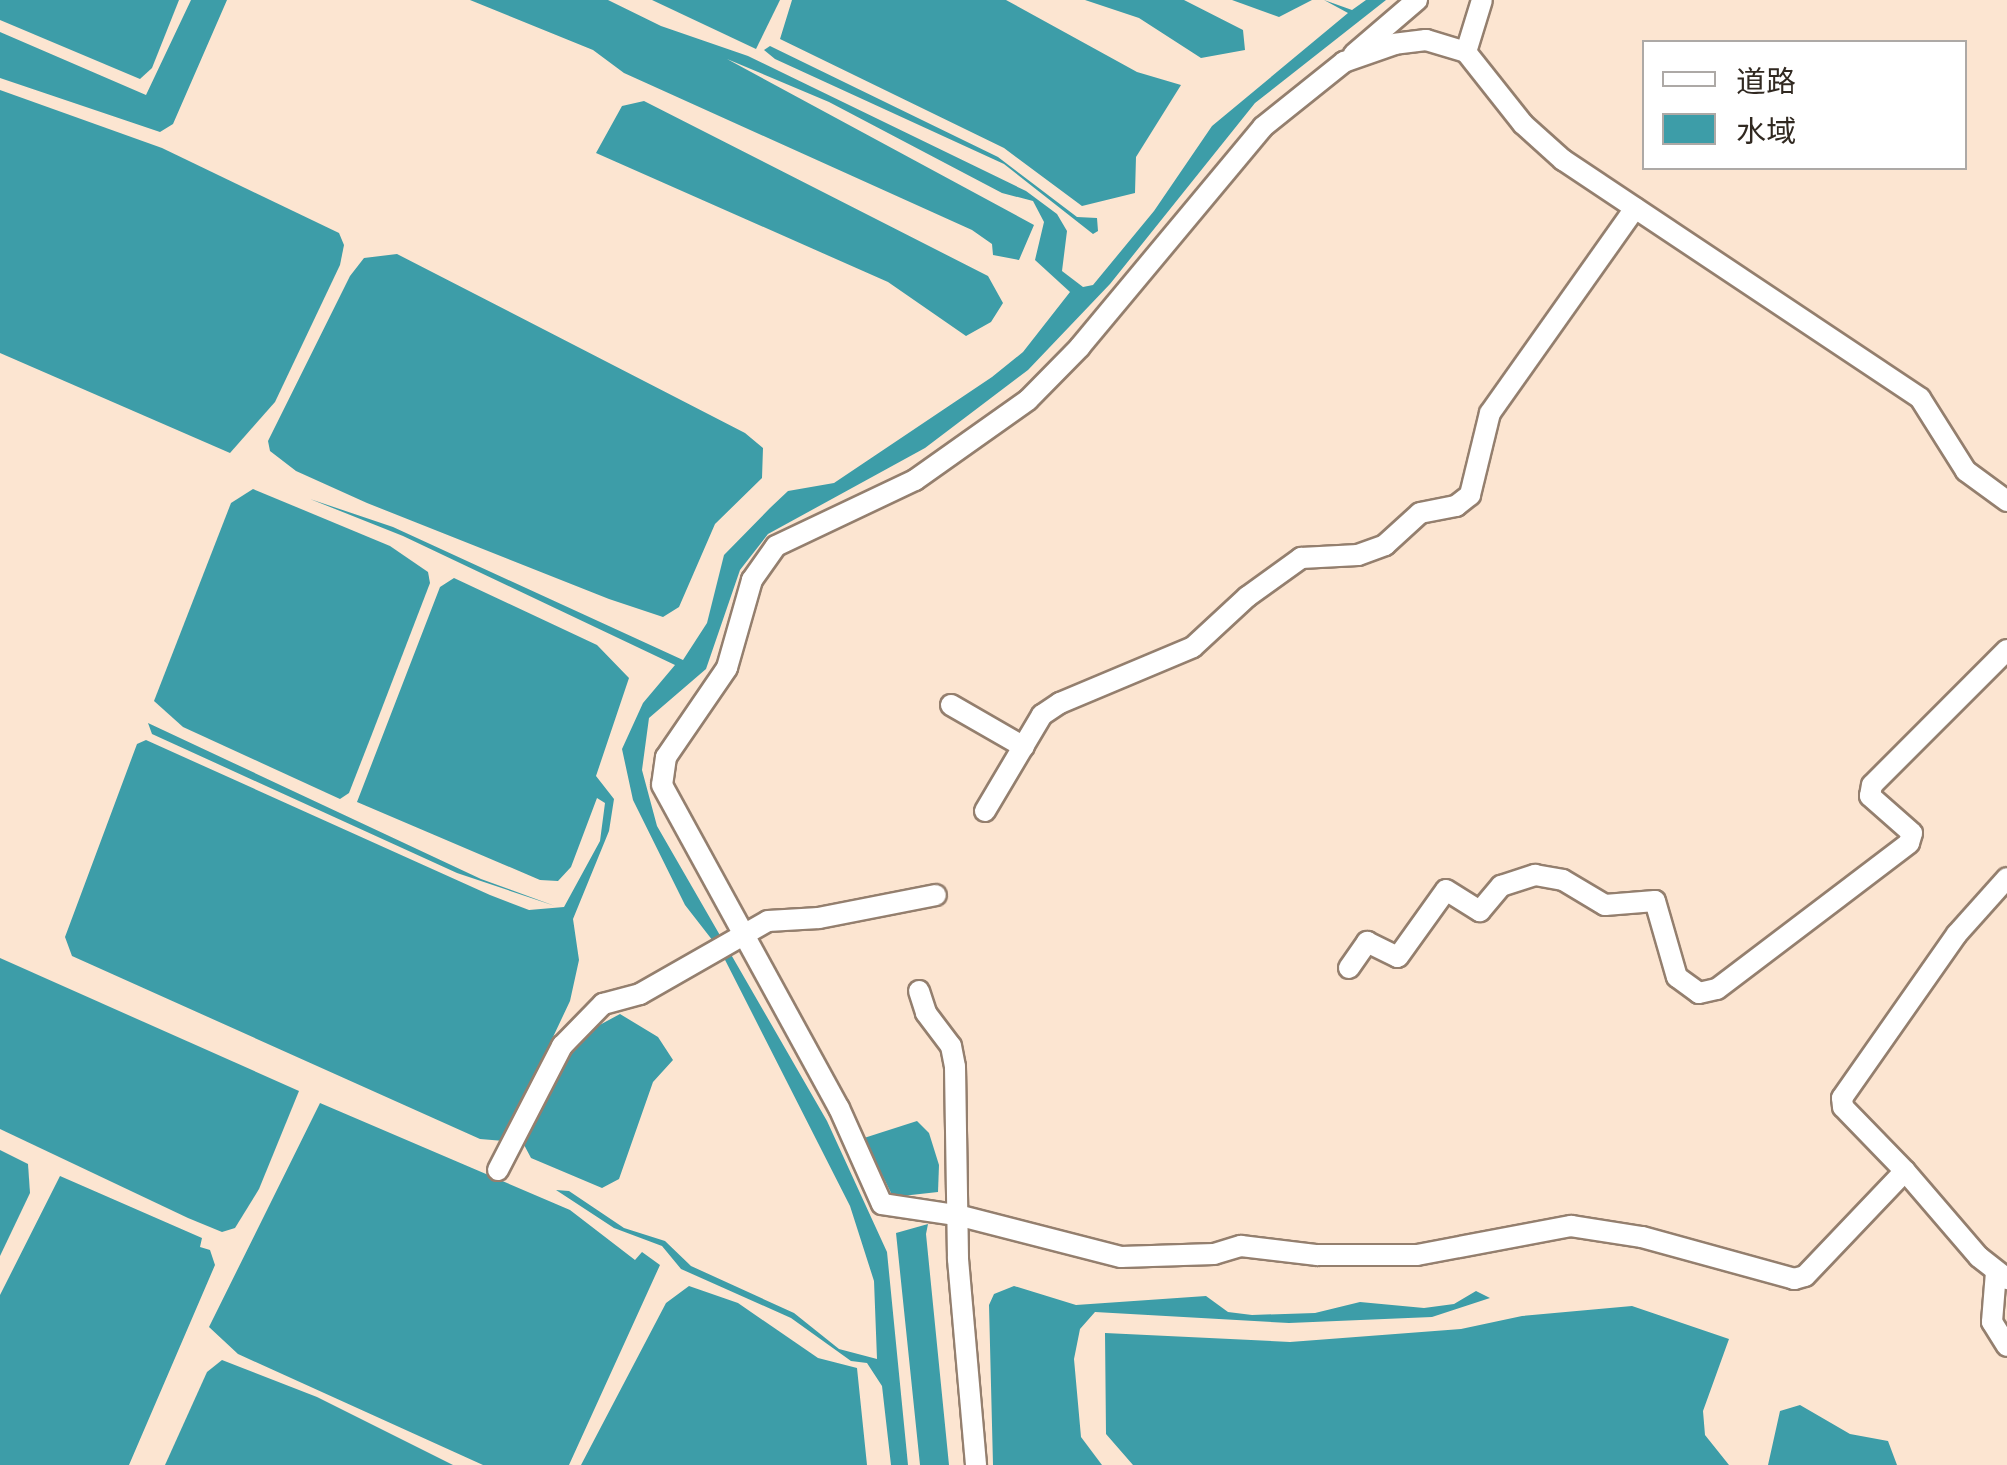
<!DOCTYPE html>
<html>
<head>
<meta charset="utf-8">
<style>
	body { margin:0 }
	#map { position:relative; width:2007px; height:1465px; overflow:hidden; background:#fce5d1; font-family:"Space Grotesk","Noto Sans SC",sans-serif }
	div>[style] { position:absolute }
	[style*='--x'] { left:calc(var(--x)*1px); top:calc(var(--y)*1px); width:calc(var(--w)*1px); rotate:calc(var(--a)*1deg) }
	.water>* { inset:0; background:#3d9da8 }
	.roads { filter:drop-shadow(2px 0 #947f6e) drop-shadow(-2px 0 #947f6e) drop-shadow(0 2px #947f6e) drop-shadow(0 -2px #947f6e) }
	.minor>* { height:20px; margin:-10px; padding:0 10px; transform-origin:10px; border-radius:10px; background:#fff }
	span { translate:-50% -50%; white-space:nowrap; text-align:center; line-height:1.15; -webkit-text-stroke:10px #fff; paint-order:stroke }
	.legend { position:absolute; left:1642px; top:40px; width:325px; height:130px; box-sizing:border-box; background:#fff; border:2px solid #ada9a6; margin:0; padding:12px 18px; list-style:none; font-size:30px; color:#312921 }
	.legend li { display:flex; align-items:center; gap:20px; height:50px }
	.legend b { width:50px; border:2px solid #ada9a6 }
</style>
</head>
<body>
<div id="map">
	<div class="water">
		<i style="clip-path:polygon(0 0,179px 0,152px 68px,140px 79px,0 20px)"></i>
		<i style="clip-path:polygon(191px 0,227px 0,173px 124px,160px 132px,0 78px,0 32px,146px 95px)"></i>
		<i style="clip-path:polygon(470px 0,608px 0,661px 26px,748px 56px,1026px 191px,1057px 214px,1067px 231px,1062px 271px,1083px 287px,1093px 285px,1154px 211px,1212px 126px,1348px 13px,1324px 0,1352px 10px,1366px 0,1386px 0,1255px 103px,1110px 284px,1028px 370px,925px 448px,768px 534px,740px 570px,706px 669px,649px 718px,642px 770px,657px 826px,827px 1121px,887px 1252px,908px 1465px,891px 1465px,882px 1386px,867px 1363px,851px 1361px,791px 1318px,681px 1269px,662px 1246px,614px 1228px,556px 1190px,569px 1191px,624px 1228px,665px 1241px,691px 1266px,794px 1313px,839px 1349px,877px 1359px,874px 1281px,850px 1206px,720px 950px,685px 905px,633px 800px,622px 749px,643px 703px,675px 665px,403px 536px,310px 499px,393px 527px,683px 660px,707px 623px,724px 555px,770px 508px,788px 491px,834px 483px,992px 377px,1023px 352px,1070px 292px,1035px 260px,1044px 222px,1033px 201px,1002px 193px,829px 102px,727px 59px,1034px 225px,1019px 260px,993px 255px,992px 244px,972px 230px,624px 73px,593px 50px)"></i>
		<i style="clip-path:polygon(652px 0,780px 0,756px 49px)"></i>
		<i style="clip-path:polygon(792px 0,1006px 0,1137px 72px,1181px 85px,1136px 157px,1135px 193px,1082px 206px,1004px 148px,780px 39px)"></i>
		<i style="clip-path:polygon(1085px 0,1184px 0,1243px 30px,1245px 50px,1201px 58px,1139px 18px)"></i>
		<i style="clip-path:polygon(1232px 0,1312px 0,1279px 17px)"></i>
		<i style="clip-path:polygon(770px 46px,998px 157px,1077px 217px,1097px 218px,1098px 231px,1093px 234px,1004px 164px,775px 59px,764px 50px)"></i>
		<i style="clip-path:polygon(0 90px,162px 148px,339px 233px,344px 245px,340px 265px,275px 402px,230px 453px,0 353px)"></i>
		<i style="clip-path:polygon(644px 101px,988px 276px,1003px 303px,991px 322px,966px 336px,888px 282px,596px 153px,622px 106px)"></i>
		<i style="clip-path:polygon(397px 254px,745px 433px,763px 448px,762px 478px,715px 524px,679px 607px,663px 617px,609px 599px,367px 503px,296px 471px,270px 451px,268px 441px,350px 276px,364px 258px)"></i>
		<i style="clip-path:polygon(253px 489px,390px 546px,428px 572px,430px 583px,372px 734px,349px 793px,340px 799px,183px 727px,154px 701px,231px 503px)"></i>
		<i style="clip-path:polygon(454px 578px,597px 645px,629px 678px,596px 776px,614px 799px,609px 831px,573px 919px,579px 960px,570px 1001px,504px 1141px,480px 1139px,72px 956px,65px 937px,137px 744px,146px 740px,490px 895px,529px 910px,564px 907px,600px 841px,605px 803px,597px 798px,571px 867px,558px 881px,540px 880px,357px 802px,440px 587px)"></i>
		<i style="clip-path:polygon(148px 723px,481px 879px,555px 906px,457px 873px,152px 734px)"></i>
		<i style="clip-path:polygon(0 958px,299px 1091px,259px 1189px,235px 1228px,222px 1232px,188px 1218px,0 1129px)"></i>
		<i style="clip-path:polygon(620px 1014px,658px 1037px,673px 1060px,653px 1082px,619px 1179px,602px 1188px,531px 1158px,522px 1141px,581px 1035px)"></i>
		<i style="clip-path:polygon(320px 1103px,570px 1210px,635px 1260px,642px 1252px,660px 1265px,569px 1465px,483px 1465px,238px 1354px,209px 1327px)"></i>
		<i style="clip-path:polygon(917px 1121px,929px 1133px,939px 1165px,938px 1192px,893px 1197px,864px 1138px)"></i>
		<i style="clip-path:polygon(0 1150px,28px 1164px,30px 1193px,0 1256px)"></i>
		<i style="clip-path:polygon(60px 1176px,202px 1238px,200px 1247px,210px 1250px,215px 1265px,129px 1465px,0 1465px,0 1295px)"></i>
		<i style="clip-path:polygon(928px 1224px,926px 1234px,949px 1465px,920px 1465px,896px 1233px)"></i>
		<i style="clip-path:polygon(689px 1286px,738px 1303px,818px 1358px,857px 1368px,867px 1465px,581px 1465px,666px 1303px)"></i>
		<i style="clip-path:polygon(1014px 1286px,1076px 1305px,1206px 1296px,1228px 1312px,1252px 1315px,1315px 1313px,1360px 1302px,1424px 1308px,1454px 1304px,1476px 1291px,1490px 1298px,1432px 1317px,1289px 1323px,1095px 1312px,1080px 1329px,1074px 1359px,1081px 1437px,1102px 1465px,993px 1465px,989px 1305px,994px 1294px)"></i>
		<i style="clip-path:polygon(1632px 1306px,1729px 1339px,1703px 1411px,1705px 1435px,1729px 1465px,1133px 1465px,1106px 1434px,1105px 1333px,1290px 1342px,1461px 1329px,1522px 1316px)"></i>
		<i style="clip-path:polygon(222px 1360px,317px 1397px,453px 1465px,165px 1465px,207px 1372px)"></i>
		<i style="clip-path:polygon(1800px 1405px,1850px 1434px,1888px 1441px,1897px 1465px,1768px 1465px,1780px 1411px)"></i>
	</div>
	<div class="roads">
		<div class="minor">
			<i style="--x:1466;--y:52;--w:54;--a:-72.9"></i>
			<i style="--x:1354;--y:54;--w:83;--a:-40.6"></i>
			<i style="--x:2007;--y:501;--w:51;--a:-143.8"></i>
			<i style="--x:1966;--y:471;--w:86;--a:-122.2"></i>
			<i style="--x:1920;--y:398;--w:429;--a:-146.3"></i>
			<i style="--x:1563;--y:160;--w:54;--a:-138"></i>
			<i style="--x:1523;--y:124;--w:92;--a:-128.4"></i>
			<i style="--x:1466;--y:52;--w:42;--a:-163.3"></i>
			<i style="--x:1426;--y:40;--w:31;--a:173"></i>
			<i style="--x:1395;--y:44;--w:54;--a:160.6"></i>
			<i style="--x:1344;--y:62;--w:104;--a:141.3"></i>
			<i style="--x:1263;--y:127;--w:286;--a:129.8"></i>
			<i style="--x:1080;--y:347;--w:74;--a:134.5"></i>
			<i style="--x:1028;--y:400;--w:138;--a:144.7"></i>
			<i style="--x:915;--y:480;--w:154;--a:154.6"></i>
			<i style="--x:776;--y:546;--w:42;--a:125.2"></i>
			<i style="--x:752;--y:580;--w:91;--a:105.9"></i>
			<i style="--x:727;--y:668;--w:108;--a:124.4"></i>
			<i style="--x:666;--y:757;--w:28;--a:98"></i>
			<i style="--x:662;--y:785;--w:368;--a:61.3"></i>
			<i style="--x:839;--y:1108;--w:105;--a:65.9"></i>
			<i style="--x:882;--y:1204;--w:80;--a:8.6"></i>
			<i style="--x:961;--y:1216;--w:165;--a:14.4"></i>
			<i style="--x:1121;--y:1257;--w:93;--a:-1.8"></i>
			<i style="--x:1214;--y:1254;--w:28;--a:-17"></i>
			<i style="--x:1241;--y:1246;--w:77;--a:6.8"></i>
			<i style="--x:1317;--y:1255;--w:100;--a:0"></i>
			<i style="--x:1417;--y:1255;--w:157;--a:-10.7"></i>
			<i style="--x:1571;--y:1226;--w:72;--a:8.8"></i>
			<i style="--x:1642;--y:1237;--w:158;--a:15.4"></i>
			<i style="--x:1794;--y:1279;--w:11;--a:-15"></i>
			<i style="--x:1805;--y:1276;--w:145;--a:-46.4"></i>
			<i style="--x:1905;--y:1171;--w:89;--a:-134.1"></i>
			<i style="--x:1843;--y:1107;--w:9;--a:-96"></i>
			<i style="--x:1842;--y:1098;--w:200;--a:-55"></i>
			<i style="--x:1957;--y:934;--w:75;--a:-48.2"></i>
			<i style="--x:951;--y:705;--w:84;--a:29.9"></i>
			<i style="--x:985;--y:811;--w:112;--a:-59.3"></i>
			<i style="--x:1042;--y:715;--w:22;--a:-34"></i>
			<i style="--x:1060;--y:703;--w:144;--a:-22.8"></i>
			<i style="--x:1193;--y:647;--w:74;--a:-42.8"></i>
			<i style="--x:1247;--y:597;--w:67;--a:-35.8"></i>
			<i style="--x:1301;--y:558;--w:57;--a:-3"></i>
			<i style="--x:1358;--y:555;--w:29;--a:-20"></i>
			<i style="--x:1385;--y:545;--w:47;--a:-42.4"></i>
			<i style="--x:1420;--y:513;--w:37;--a:-11"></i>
			<i style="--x:1456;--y:506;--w:18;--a:-38"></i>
			<i style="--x:1470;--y:495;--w:84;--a:-76.3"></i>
			<i style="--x:1490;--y:413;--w:251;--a:-54.7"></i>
			<i style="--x:1349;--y:968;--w:32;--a:-55"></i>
			<i style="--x:1367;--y:942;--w:34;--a:26"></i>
			<i style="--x:1398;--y:957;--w:82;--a:-54.4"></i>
			<i style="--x:1446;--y:890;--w:40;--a:32"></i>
			<i style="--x:1480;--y:911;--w:33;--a:-50"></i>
			<i style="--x:1501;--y:886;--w:36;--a:-18"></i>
			<i style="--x:1535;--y:875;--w:28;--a:10"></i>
			<i style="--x:1563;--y:880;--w:49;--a:30.8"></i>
			<i style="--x:1605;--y:905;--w:50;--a:-4.6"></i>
			<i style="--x:1655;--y:901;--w:79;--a:73.9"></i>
			<i style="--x:1677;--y:977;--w:27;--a:36"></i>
			<i style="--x:1699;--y:993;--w:18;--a:-13"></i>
			<i style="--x:1717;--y:989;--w:241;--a:-37.2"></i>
			<i style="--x:1909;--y:843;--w:10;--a:-73"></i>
			<i style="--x:1912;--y:833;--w:56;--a:-138.6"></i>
			<i style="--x:1870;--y:796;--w:11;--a:-80"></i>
			<i style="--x:1872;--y:785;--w:191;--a:-45"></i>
			<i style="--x:919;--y:991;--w:23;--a:72"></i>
			<i style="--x:926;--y:1013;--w:41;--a:52.9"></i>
			<i style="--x:951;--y:1046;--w:21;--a:79"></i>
			<i style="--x:955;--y:1067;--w:192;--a:89.1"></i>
			<i style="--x:958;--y:1259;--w:207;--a:85"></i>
			<i style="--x:498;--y:1170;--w:140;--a:-62.7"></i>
			<i style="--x:562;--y:1046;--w:59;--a:-45.7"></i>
			<i style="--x:603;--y:1004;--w:38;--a:-15"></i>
			<i style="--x:640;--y:994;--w:147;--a:-29.7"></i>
			<i style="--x:768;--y:921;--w:51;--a:-3.4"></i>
			<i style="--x:819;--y:918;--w:119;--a:-11.1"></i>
			<i style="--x:1905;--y:1171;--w:113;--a:49.3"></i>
			<i style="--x:1979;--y:1257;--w:36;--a:38"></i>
			<i style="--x:1996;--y:1272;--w:50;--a:94.6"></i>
			<i style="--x:1992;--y:1322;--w:28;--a:58"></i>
		</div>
	</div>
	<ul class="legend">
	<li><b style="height:12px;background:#fff"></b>道路</li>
	<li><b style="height:28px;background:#3d9da8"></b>水域</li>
	</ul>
</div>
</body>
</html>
